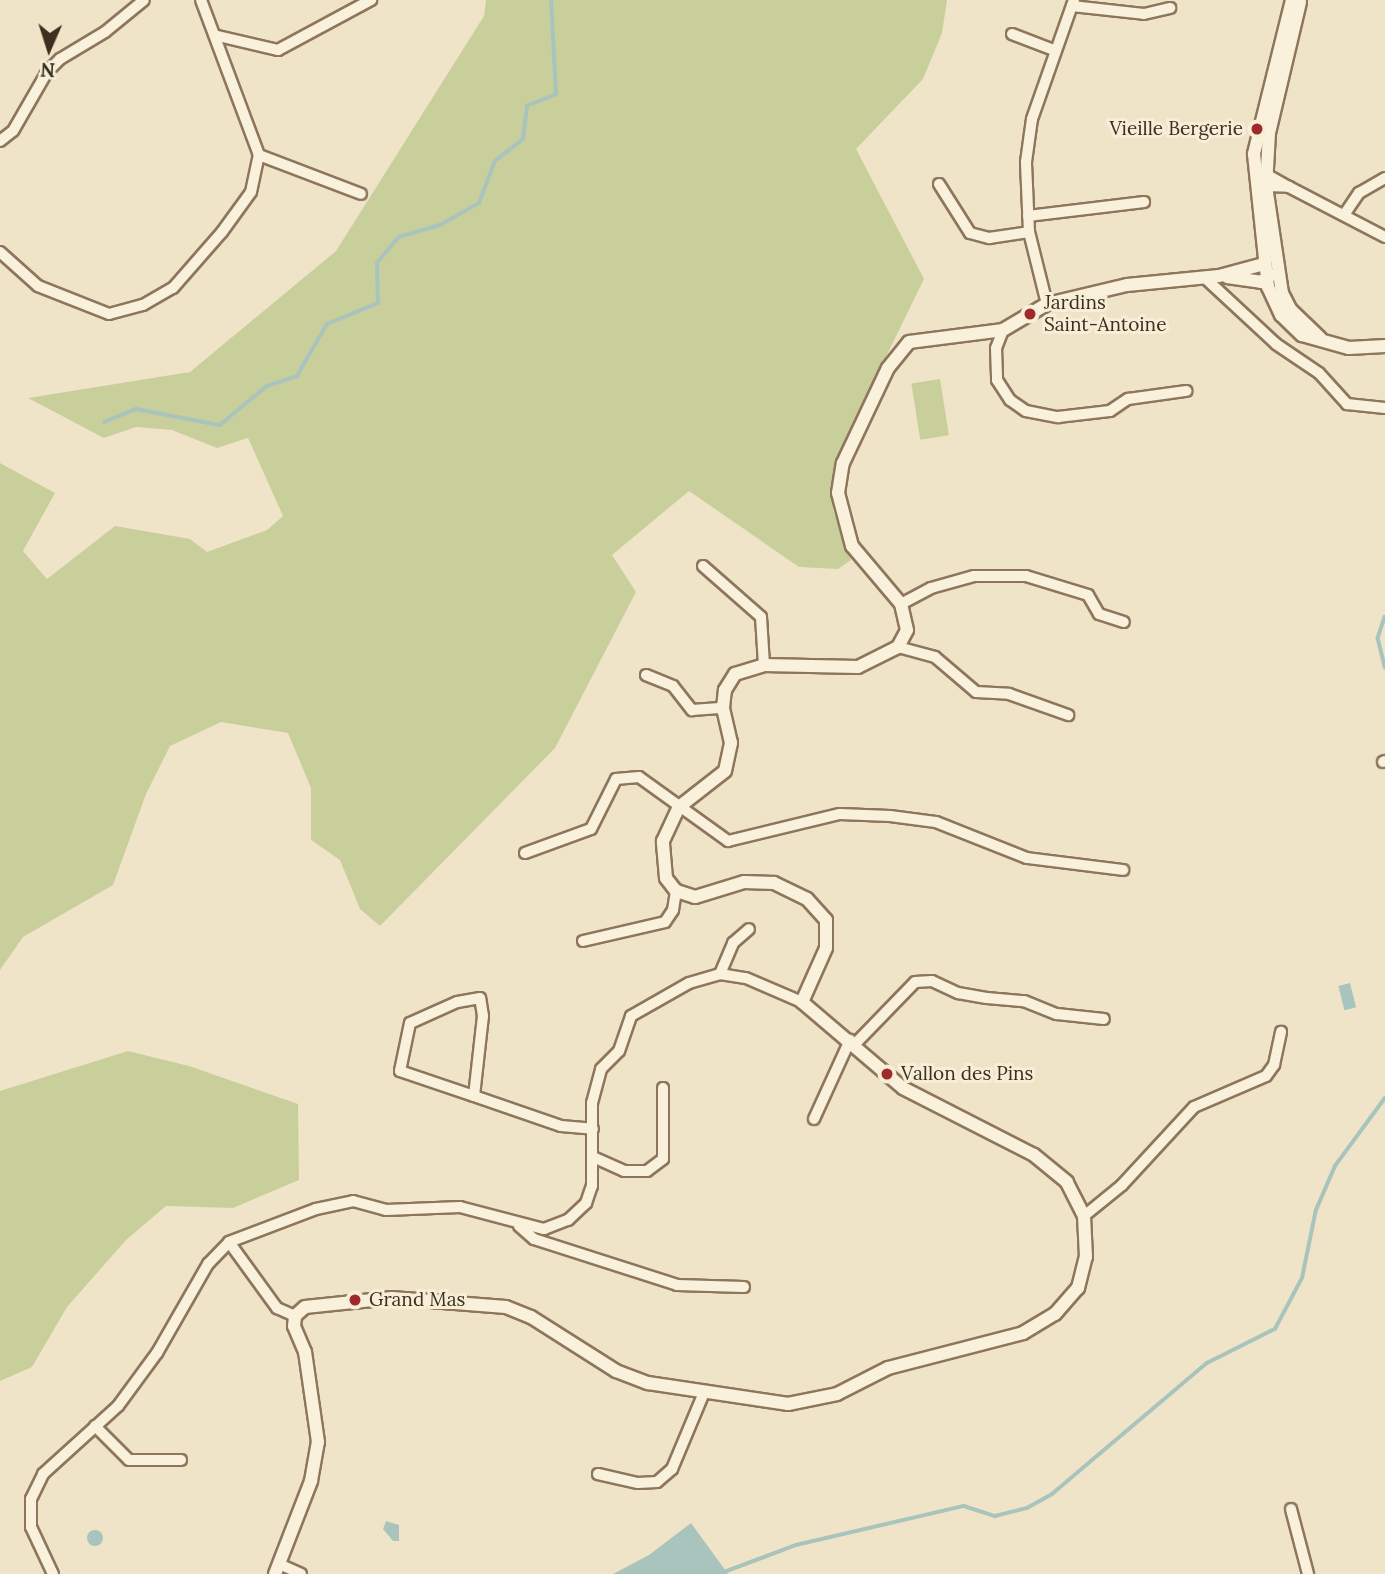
<!DOCTYPE html>
<html>
<head>
<meta charset="utf-8">
<style>
	body { margin:0 }
	#map { position:relative; width:1385px; height:1574px; overflow:hidden; background:#f0e4c8; font-family:Lora,serif }
	div>[style] { position:absolute }
	[style*='--x'] { left:calc(var(--x)*1px); top:calc(var(--y)*1px); width:calc(var(--w)*1px); rotate:calc(var(--a)*1deg) }
	.green>* { inset:0; background:#c9cf9b; transform-origin:0 0 }
	.water>* { inset:0; background:#a9c4bc; transform-origin:0 0 }
	.round { border-radius:50% }
	.stream>* { height:3.5px; margin:-1.75px; padding:0 1.75px; transform-origin:1.75px; border-radius:1.75px; background:#a9c4bc }
	.roads { filter:drop-shadow(2px 0 #8d765c) drop-shadow(-2px 0 #8d765c) drop-shadow(0 2px #8d765c) drop-shadow(0 -2px #8d765c) }
	.minor>* { height:10px; margin:-5px; padding:0 5px; transform-origin:5px; border-radius:5px; background:#faf1dc }
	.tertiary>* { height:12px; margin:-6px; padding:0 6px; transform-origin:6px; border-radius:6px; background:#faf1dc }
	.dots>* { width:19px; height:19px; translate:-50% -50%; box-sizing:border-box; border:4px solid #f7eed8; border-radius:50% }
	span { translate:-50% -50%; white-space:nowrap; text-align:center; line-height:1.15; -webkit-text-stroke:6px #f7eed8; paint-order:stroke }
	.poi-label { font-size:19px; color:#3d2e20 }
	.right { translate:-100% -50%; text-align:right }
	.left { translate:0 -50%; text-align:left }
	.north { position:absolute; left:14px; top:14px; width:70px; height:70px; -webkit-text-stroke:5px #f7eed8; paint-order:stroke; rotate:183deg; font-size:19px; font-weight:700; line-height:28px; text-align:center; color:#3d2e20 }
	.north::after { content:''; display:block; margin:auto; width:24px; height:32px; background:#3d2e20; clip-path:polygon(50% 0,100% 100%,50% 72%,0 100%) }
</style>
</head>
<body>
<div id="map">
	<div class="green">
		<i style="clip-path:polygon(486px 0,947px 0,942px 33px,923px 79px,856px 149px,924px 279px,835px 461px,833px 510px,851px 560px,838px 569px,799px 567px,689px 491px,612px 555px,636px 592px,555px 748px,380px 926px,360px 909px,340px 860px,311px 840px,311px 788px,288px 733px,221px 722px,170px 746px,146px 794px,113px 885px,23px 937px,0 970px,0 463px,55px 493px,23px 551px,47px 579px,115px 526px,190px 539px,207px 552px,267px 530px,283px 516px,248px 438px,217px 448px,172px 430px,136px 427px,104px 438px,28px 398px,190px 372px,336px 251px,484px 16px)"></i>
		<i style="left:940px;top:379px;width:57px;height:29px;rotate:81deg"></i>
		<i style="clip-path:polygon(128px 1051px,189px 1066px,298px 1104px,299px 1180px,233px 1208px,166px 1206px,126px 1240px,67px 1307px,32px 1367px,0 1381px,0 1091px)"></i>
	</div>
	<div class="water">
		<i style="left:1350px;top:983px;width:25px;height:12px;rotate:76deg"></i>
		<i style="clip-path:polygon(386px 1521px,399px 1525px,399px 1541px,393px 1541px,383px 1529px)"></i>
		<i style="clip-path:polygon(691px 1523px,728px 1574px,613px 1574px,649px 1555px)"></i>
		<i class="round" style="left:87px;top:1530px;width:16px;height:16px"></i>
	</div>
	<div class="stream">
		<i style="--x:104;--y:422;--w:35;--a:-22"></i>
		<i style="--x:136;--y:409;--w:86;--a:10.8"></i>
		<i style="--x:220;--y:425;--w:61;--a:-39.7"></i>
		<i style="--x:267;--y:386;--w:32;--a:-18"></i>
		<i style="--x:297;--y:376;--w:60;--a:-60"></i>
		<i style="--x:327;--y:324;--w:55;--a:-22.4"></i>
		<i style="--x:378;--y:303;--w:40;--a:-91.4"></i>
		<i style="--x:377;--y:263;--w:34;--a:-50"></i>
		<i style="--x:399;--y:237;--w:43;--a:-16.3"></i>
		<i style="--x:440;--y:225;--w:45;--a:-29.4"></i>
		<i style="--x:479;--y:203;--w:45;--a:-69.1"></i>
		<i style="--x:495;--y:161;--w:36;--a:-38"></i>
		<i style="--x:523;--y:139;--w:33;--a:-83"></i>
		<i style="--x:527;--y:106;--w:31;--a:-22"></i>
		<i style="--x:556;--y:94;--w:94;--a:-93"></i>
		<i style="--x:1385;--y:617;--w:22;--a:108"></i>
		<i style="--x:1378;--y:638;--w:30;--a:76"></i>
		<i style="--x:719;--y:1574;--w:82;--a:-20.6"></i>
		<i style="--x:796;--y:1545;--w:172;--a:-13.1"></i>
		<i style="--x:964;--y:1506;--w:33;--a:18"></i>
		<i style="--x:995;--y:1516;--w:33;--a:-14"></i>
		<i style="--x:1027;--y:1508;--w:29;--a:-29"></i>
		<i style="--x:1052;--y:1494;--w:203;--a:-40.2"></i>
		<i style="--x:1207;--y:1363;--w:76;--a:-26.6"></i>
		<i style="--x:1275;--y:1329;--w:58;--a:-62.1"></i>
		<i style="--x:1302;--y:1278;--w:69;--a:-78.4"></i>
		<i style="--x:1316;--y:1210;--w:48;--a:-66.6"></i>
		<i style="--x:1335;--y:1166;--w:84;--a:-53.7"></i>
	</div>
	<div class="roads">
		<div class="minor">
			<i style="--x:1072;--y:6;--w:72;--a:6.3"></i>
			<i style="--x:1144;--y:14;--w:27;--a:-13"></i>
			<i style="--x:1012;--y:34;--w:45;--a:20.9"></i>
			<i style="--x:218;--y:36;--w:62;--a:13.1"></i>
			<i style="--x:278;--y:50;--w:106;--a:-28.3"></i>
			<i style="--x:0;--y:141;--w:16;--a:-38"></i>
			<i style="--x:13;--y:131;--w:68;--a:-60"></i>
			<i style="--x:47;--y:72;--w:18;--a:-45"></i>
			<i style="--x:60;--y:59;--w:52;--a:-31"></i>
			<i style="--x:105;--y:32;--w:50;--a:-39.4"></i>
			<i style="--x:259;--y:155;--w:109;--a:20.9"></i>
			<i style="--x:1262;--y:182;--w:6;--a:45"></i>
			<i style="--x:1266;--y:186;--w:23;--a:2"></i>
			<i style="--x:1289;--y:187;--w:26;--a:-151"></i>
			<i style="--x:939;--y:184;--w:58;--a:57.7"></i>
			<i style="--x:970;--y:233;--w:20;--a:15"></i>
			<i style="--x:989;--y:238;--w:40;--a:-8.5"></i>
			<i style="--x:1289;--y:187;--w:108;--a:27.5"></i>
			<i style="--x:1344;--y:215;--w:27;--a:-56"></i>
			<i style="--x:1359;--y:193;--w:30;--a:-30"></i>
			<i style="--x:1028;--y:216;--w:117;--a:-6.9"></i>
			<i style="--x:0;--y:252;--w:51;--a:41.8"></i>
			<i style="--x:38;--y:286;--w:76;--a:21.5"></i>
			<i style="--x:109;--y:314;--w:35;--a:-15"></i>
			<i style="--x:143;--y:305;--w:34;--a:-30"></i>
			<i style="--x:173;--y:288;--w:74;--a:-48.8"></i>
			<i style="--x:222;--y:232;--w:49;--a:-54.1"></i>
			<i style="--x:251;--y:192;--w:38;--a:-78"></i>
			<i style="--x:259;--y:155;--w:165;--a:-110.5"></i>
			<i style="--x:1204;--y:277;--w:98;--a:42.9"></i>
			<i style="--x:1276;--y:344;--w:52;--a:34"></i>
			<i style="--x:1319;--y:373;--w:42;--a:47.9"></i>
			<i style="--x:1347;--y:404;--w:38;--a:6"></i>
			<i style="--x:1047;--y:304;--w:74;--a:-104"></i>
			<i style="--x:1029;--y:232;--w:70;--a:-92.5"></i>
			<i style="--x:1026;--y:162;--w:43;--a:-82.1"></i>
			<i style="--x:1032;--y:119;--w:126;--a:-70.6"></i>
			<i style="--x:1003;--y:330;--w:19;--a:111"></i>
			<i style="--x:996;--y:348;--w:32;--a:88"></i>
			<i style="--x:997;--y:380;--w:24;--a:57"></i>
			<i style="--x:1010;--y:400;--w:19;--a:35"></i>
			<i style="--x:1026;--y:411;--w:33;--a:11"></i>
			<i style="--x:1058;--y:417;--w:52;--a:-6.6"></i>
			<i style="--x:1110;--y:411;--w:22;--a:-34"></i>
			<i style="--x:1128;--y:399;--w:59;--a:-7.9"></i>
			<i style="--x:703;--y:566;--w:77;--a:41.3"></i>
			<i style="--x:761;--y:617;--w:48;--a:86.4"></i>
			<i style="--x:901;--y:604;--w:34;--a:-28"></i>
			<i style="--x:931;--y:588;--w:45;--a:-15.6"></i>
			<i style="--x:974;--y:576;--w:52;--a:0"></i>
			<i style="--x:1026;--y:576;--w:65;--a:17"></i>
			<i style="--x:1088;--y:595;--w:22;--a:60"></i>
			<i style="--x:1099;--y:614;--w:26;--a:18"></i>
			<i style="--x:898;--y:647;--w:38;--a:15"></i>
			<i style="--x:935;--y:657;--w:54;--a:40.5"></i>
			<i style="--x:976;--y:692;--w:33;--a:3"></i>
			<i style="--x:1009;--y:694;--w:63;--a:19.6"></i>
			<i style="--x:646;--y:675;--w:29;--a:22"></i>
			<i style="--x:673;--y:686;--w:31;--a:52"></i>
			<i style="--x:692;--y:710;--w:31;--a:-4"></i>
			<i style="--x:1383;--y:762;--w:2;--a:-27"></i>
			<i style="--x:525;--y:853;--w:70;--a:-20"></i>
			<i style="--x:591;--y:829;--w:56;--a:-63.4"></i>
			<i style="--x:616;--y:779;--w:23;--a:-5"></i>
			<i style="--x:639;--y:777;--w:110;--a:35.7"></i>
			<i style="--x:728;--y:841;--w:115;--a:-13.6"></i>
			<i style="--x:840;--y:814;--w:50;--a:2.3"></i>
			<i style="--x:890;--y:816;--w:46;--a:7.4"></i>
			<i style="--x:936;--y:822;--w:98;--a:21.6"></i>
			<i style="--x:1027;--y:858;--w:97;--a:7.1"></i>
			<i style="--x:583;--y:941;--w:84;--a:-13"></i>
			<i style="--x:665;--y:922;--w:14;--a:-56"></i>
			<i style="--x:673;--y:910;--w:19;--a:-81"></i>
			<i style="--x:720;--y:974;--w:34;--a:-67"></i>
			<i style="--x:733;--y:943;--w:21;--a:-41"></i>
			<i style="--x:855;--y:1044;--w:86;--a:-45.9"></i>
			<i style="--x:915;--y:982;--w:17;--a:-3"></i>
			<i style="--x:932;--y:981;--w:29;--a:25"></i>
			<i style="--x:958;--y:993;--w:29;--a:10"></i>
			<i style="--x:987;--y:998;--w:37;--a:5"></i>
			<i style="--x:1024;--y:1001;--w:35;--a:22"></i>
			<i style="--x:1057;--y:1014;--w:47;--a:6.1"></i>
			<i style="--x:474;--y:1096;--w:81;--a:-83.6"></i>
			<i style="--x:483;--y:1016;--w:18;--a:-99"></i>
			<i style="--x:480;--y:998;--w:23;--a:170"></i>
			<i style="--x:457;--y:1002;--w:51;--a:155.9"></i>
			<i style="--x:410;--y:1023;--w:49;--a:101.8"></i>
			<i style="--x:400;--y:1071;--w:78;--a:18.7"></i>
			<i style="--x:474;--y:1096;--w:92;--a:19"></i>
			<i style="--x:561;--y:1126;--w:32;--a:5"></i>
			<i style="--x:814;--y:1119;--w:87;--a:-65.5"></i>
			<i style="--x:593;--y:1157;--w:34;--a:24"></i>
			<i style="--x:624;--y:1171;--w:23;--a:0"></i>
			<i style="--x:647;--y:1171;--w:20;--a:-37"></i>
			<i style="--x:663;--y:1159;--w:71;--a:-90"></i>
			<i style="--x:1084;--y:1216;--w:49;--a:-39.2"></i>
			<i style="--x:1122;--y:1185;--w:106;--a:-47.3"></i>
			<i style="--x:1194;--y:1107;--w:78;--a:-23.3"></i>
			<i style="--x:1266;--y:1076;--w:14;--a:-54"></i>
			<i style="--x:1274;--y:1065;--w:34;--a:-78"></i>
			<i style="--x:519;--y:1226;--w:20;--a:41"></i>
			<i style="--x:534;--y:1239;--w:150;--a:17.8"></i>
			<i style="--x:677;--y:1285;--w:67;--a:1.7"></i>
			<i style="--x:229;--y:1242;--w:82;--a:54"></i>
			<i style="--x:277;--y:1308;--w:20;--a:24"></i>
			<i style="--x:95;--y:1426;--w:48;--a:45"></i>
			<i style="--x:129;--y:1460;--w:52;--a:0"></i>
			<i style="--x:598;--y:1474;--w:41;--a:12.7"></i>
			<i style="--x:638;--y:1483;--w:19;--a:-3"></i>
			<i style="--x:657;--y:1482;--w:20;--a:-41"></i>
			<i style="--x:672;--y:1469;--w:80;--a:-67.3"></i>
			<i style="--x:1291;--y:1509;--w:67;--a:75.3"></i>
			<i style="--x:279;--y:1564;--w:24;--a:24"></i>
			<i style="--x:53;--y:1574;--w:52;--a:-115.1"></i>
			<i style="--x:31;--y:1527;--w:28;--a:-90"></i>
			<i style="--x:31;--y:1499;--w:28;--a:-64"></i>
			<i style="--x:43;--y:1474;--w:101;--a:-42.2"></i>
			<i style="--x:118;--y:1406;--w:66;--a:-53.7"></i>
			<i style="--x:157;--y:1353;--w:103;--a:-60.2"></i>
			<i style="--x:208;--y:1264;--w:30;--a:-46"></i>
			<i style="--x:229;--y:1242;--w:93;--a:-20.8"></i>
			<i style="--x:316;--y:1209;--w:38;--a:-12"></i>
			<i style="--x:353;--y:1201;--w:34;--a:15"></i>
			<i style="--x:386;--y:1210;--w:74;--a:-2.3"></i>
			<i style="--x:460;--y:1207;--w:87;--a:14.7"></i>
			<i style="--x:544;--y:1229;--w:26;--a:-21"></i>
			<i style="--x:568;--y:1220;--w:25;--a:-43"></i>
			<i style="--x:586;--y:1203;--w:18;--a:-71"></i>
			<i style="--x:592;--y:1186;--w:83;--a:-90"></i>
			<i style="--x:592;--y:1103;--w:35;--a:-75"></i>
			<i style="--x:601;--y:1069;--w:25;--a:-45"></i>
			<i style="--x:619;--y:1051;--w:37;--a:-71"></i>
			<i style="--x:631;--y:1016;--w:67;--a:-29.6"></i>
			<i style="--x:689;--y:983;--w:32;--a:-16"></i>
			<i style="--x:720;--y:974;--w:26;--a:9"></i>
			<i style="--x:746;--y:978;--w:61;--a:23.2"></i>
		</div>
		<div class="tertiary">
			<i style="--x:1292;--y:0;--w:159;--a:103.9"></i>
			<i style="--x:1254;--y:154;--w:134;--a:84"></i>
			<i style="--x:1268;--y:287;--w:31;--a:65"></i>
			<i style="--x:1281;--y:315;--w:29;--a:44"></i>
			<i style="--x:1302;--y:335;--w:49;--a:15.5"></i>
			<i style="--x:1349;--y:348;--w:36;--a:-3"></i>
			<i style="--x:1300;--y:2;--w:135;--a:103.3"></i>
			<i style="--x:1269;--y:133;--w:53;--a:93.2"></i>
			<i style="--x:1266;--y:186;--w:108;--a:81.5"></i>
			<i style="--x:1282;--y:293;--w:18;--a:63"></i>
			<i style="--x:1290;--y:309;--w:42;--a:44"></i>
			<i style="--x:1227;--y:277;--w:34;--a:8"></i>
			<i style="--x:1261;--y:282;--w:12;--a:-35"></i>
			<i style="--x:275;--y:1574;--w:100;--a:-68.8"></i>
			<i style="--x:311;--y:1481;--w:40;--a:-80"></i>
			<i style="--x:318;--y:1442;--w:91;--a:-98.2"></i>
			<i style="--x:305;--y:1352;--w:28;--a:-113"></i>
			<i style="--x:294;--y:1326;--w:10;--a:-84"></i>
			<i style="--x:295;--y:1316;--w:13;--a:-42"></i>
			<i style="--x:305;--y:1307;--w:87;--a:-5.9"></i>
			<i style="--x:392;--y:1298;--w:114;--a:4.5"></i>
			<i style="--x:506;--y:1307;--w:27;--a:22"></i>
			<i style="--x:531;--y:1317;--w:101;--a:32.4"></i>
			<i style="--x:616;--y:1371;--w:34;--a:21"></i>
			<i style="--x:648;--y:1383;--w:142;--a:8.5"></i>
			<i style="--x:788;--y:1404;--w:50;--a:-11.5"></i>
			<i style="--x:837;--y:1394;--w:57;--a:-27"></i>
			<i style="--x:888;--y:1368;--w:139;--a:-14.5"></i>
			<i style="--x:1023;--y:1333;--w:37;--a:-31"></i>
			<i style="--x:1055;--y:1314;--w:35;--a:-49"></i>
			<i style="--x:1078;--y:1288;--w:32;--a:-76"></i>
			<i style="--x:1086;--y:1257;--w:41;--a:-92.8"></i>
			<i style="--x:1084;--y:1216;--w:38;--a:-117"></i>
			<i style="--x:1067;--y:1182;--w:43;--a:-140.7"></i>
			<i style="--x:1034;--y:1155;--w:147;--a:-152.9"></i>
			<i style="--x:903;--y:1088;--w:133;--a:-139.6"></i>
			<i style="--x:802;--y:1002;--w:59;--a:-66"></i>
			<i style="--x:826;--y:948;--w:28;--a:-90"></i>
			<i style="--x:826;--y:920;--w:28;--a:-132"></i>
			<i style="--x:807;--y:899;--w:37;--a:-154"></i>
			<i style="--x:774;--y:883;--w:30;--a:-178"></i>
			<i style="--x:744;--y:882;--w:51;--a:163"></i>
			<i style="--x:695;--y:897;--w:20;--a:-162"></i>
			<i style="--x:676;--y:891;--w:16;--a:-128"></i>
			<i style="--x:666;--y:878;--w:37;--a:-95"></i>
			<i style="--x:663;--y:841;--w:38;--a:-65"></i>
			<i style="--x:679;--y:807;--w:58;--a:-38"></i>
			<i style="--x:725;--y:771;--w:29;--a:-78"></i>
			<i style="--x:731;--y:743;--w:36;--a:-103"></i>
			<i style="--x:723;--y:708;--w:18;--a:-84"></i>
			<i style="--x:725;--y:690;--w:19;--a:-58"></i>
			<i style="--x:735;--y:674;--w:30;--a:-17"></i>
			<i style="--x:764;--y:665;--w:94;--a:1.2"></i>
			<i style="--x:858;--y:667;--w:45;--a:-26.6"></i>
			<i style="--x:898;--y:647;--w:19;--a:-62"></i>
			<i style="--x:907;--y:630;--w:27;--a:-103"></i>
			<i style="--x:901;--y:604;--w:76;--a:-130.2"></i>
			<i style="--x:852;--y:546;--w:55;--a:-104.8"></i>
			<i style="--x:838;--y:493;--w:30;--a:-81"></i>
			<i style="--x:843;--y:463;--w:105;--a:-64.7"></i>
			<i style="--x:888;--y:368;--w:33;--a:-51"></i>
			<i style="--x:909;--y:342;--w:95;--a:-7.3"></i>
			<i style="--x:1003;--y:330;--w:51;--a:-30.6"></i>
			<i style="--x:1047;--y:304;--w:82;--a:-13.4"></i>
			<i style="--x:1127;--y:285;--w:92;--a:-5.6"></i>
			<i style="--x:1219;--y:276;--w:47;--a:-14.9"></i>
		</div>
	</div>
	<div class="dots">
		<i style="left:1257px;top:129px;background:#9e2a2b"></i>
		<i style="left:1030px;top:314px;background:#9e2a2b"></i>
		<i style="left:887px;top:1074px;background:#9e2a2b"></i>
		<i style="left:355px;top:1300px;background:#9e2a2b"></i>
	</div>
	<div class="poi-label">
		<span class="right" style="left:1243px;top:129px">Vieille Bergerie</span>
		<span class="left" style="left:1044px;top:314px">Jardins<br>Saint-Antoine</span>
		<span class="left" style="left:901px;top:1074px">Vallon des Pins</span>
		<span class="left" style="left:369px;top:1300px">Grand Mas</span>
	</div>
	<div class="north">N</div>
</div>
</body>
</html>
